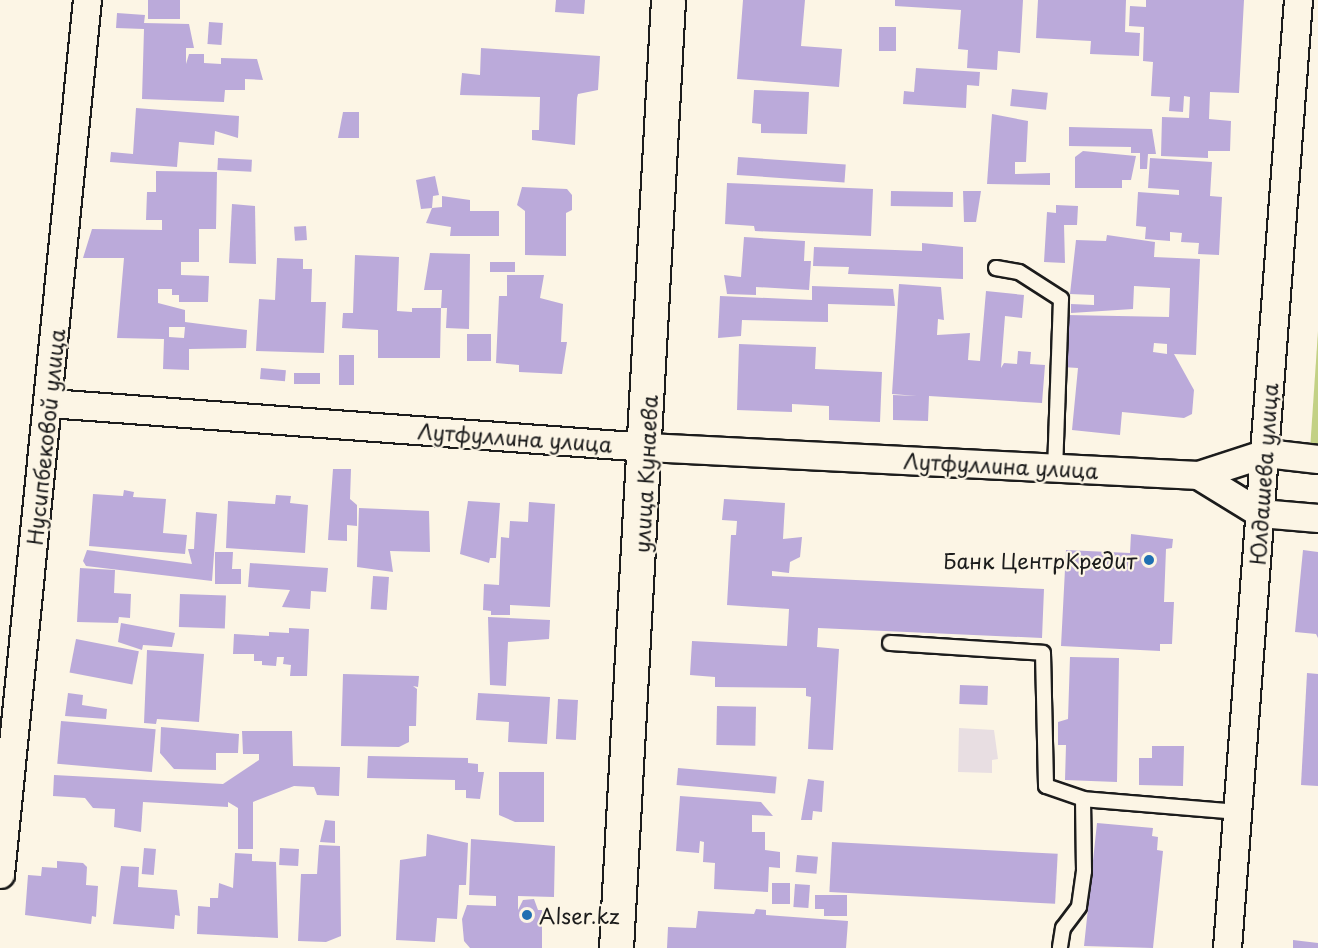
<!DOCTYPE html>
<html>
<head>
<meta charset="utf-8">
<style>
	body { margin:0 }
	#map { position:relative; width:1318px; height:948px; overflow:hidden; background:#fcf5e5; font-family:"Playpen Sans",sans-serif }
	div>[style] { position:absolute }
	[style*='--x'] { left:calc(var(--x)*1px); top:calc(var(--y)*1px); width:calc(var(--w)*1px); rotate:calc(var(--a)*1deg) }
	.built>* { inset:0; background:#e8dee2 }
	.green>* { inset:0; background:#c3d185 }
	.building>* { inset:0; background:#bbaada; transform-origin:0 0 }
	.roads { filter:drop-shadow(2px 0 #1c1c1c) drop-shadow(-2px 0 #1c1c1c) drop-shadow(0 2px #1c1c1c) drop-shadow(0 -2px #1c1c1c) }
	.lane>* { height:14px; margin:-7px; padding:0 7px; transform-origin:7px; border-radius:7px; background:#fcf5e5 }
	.street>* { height:27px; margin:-13.5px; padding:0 13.5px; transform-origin:13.5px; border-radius:13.5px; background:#fcf5e5 }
	.secondary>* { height:33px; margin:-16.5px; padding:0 16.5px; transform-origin:16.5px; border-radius:16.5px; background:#fcf5e5 }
	.dots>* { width:16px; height:16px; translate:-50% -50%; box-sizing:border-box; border:3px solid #fcf5e5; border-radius:50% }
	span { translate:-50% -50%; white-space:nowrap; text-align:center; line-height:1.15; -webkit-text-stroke:4.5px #fcf5e5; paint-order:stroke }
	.street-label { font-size:21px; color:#1c1c1c }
	.poi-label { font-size:21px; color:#1c1c1c }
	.right { translate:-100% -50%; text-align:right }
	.left { translate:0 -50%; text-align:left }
</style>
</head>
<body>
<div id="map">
	<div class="built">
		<i style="clip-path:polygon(959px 728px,994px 730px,998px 759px,992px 760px,992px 773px,958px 772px)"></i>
	</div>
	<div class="green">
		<i style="clip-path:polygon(1318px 331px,1318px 450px,1310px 450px)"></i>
	</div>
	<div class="building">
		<i style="left:148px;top:0;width:32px;height:19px"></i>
		<i style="clip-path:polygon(556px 0,585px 0,584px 14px,555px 12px)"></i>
		<i style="clip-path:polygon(743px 0,805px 0,801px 46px,842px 49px,839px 87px,737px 79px)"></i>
		<i style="clip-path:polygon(895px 0,1023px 0,1020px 53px,998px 51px,997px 70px,967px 68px,968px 50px,958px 49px,961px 10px,895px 6px)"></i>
		<i style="clip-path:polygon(1038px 0,1126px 0,1125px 32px,1140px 33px,1139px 56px,1090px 54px,1091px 41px,1036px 38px)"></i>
		<i style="clip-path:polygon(1146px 0,1244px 0,1239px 93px,1210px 92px,1209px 119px,1231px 121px,1230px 151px,1208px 151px,1208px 158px,1161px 156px,1162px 117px,1189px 118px,1190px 97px,1184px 96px,1183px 112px,1169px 111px,1170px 97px,1151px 96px,1153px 62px,1143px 61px,1144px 27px,1129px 26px,1130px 6px,1146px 7px)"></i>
		<i style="clip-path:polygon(117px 13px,145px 15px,144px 23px,189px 24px,194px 48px,186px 48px,186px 64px,189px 54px,204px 54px,204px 63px,221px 64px,221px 58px,257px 59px,263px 80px,245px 79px,245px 90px,225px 90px,224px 102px,142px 99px,144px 29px,116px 28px)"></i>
		<i style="left:209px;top:22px;width:14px;height:22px;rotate:4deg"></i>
		<i style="left:879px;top:27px;width:17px;height:24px"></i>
		<i style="clip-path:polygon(481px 48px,600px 56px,598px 90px,578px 94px,577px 98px,575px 145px,532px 140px,532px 130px,539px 130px,540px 97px,460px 95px,462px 73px,480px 75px)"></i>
		<i style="clip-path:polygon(916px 68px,980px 72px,979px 86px,967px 85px,966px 108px,903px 104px,904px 91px,914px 92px)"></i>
		<i style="left:1012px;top:89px;width:36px;height:17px;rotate:6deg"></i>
		<i style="clip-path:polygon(754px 90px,809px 92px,807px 134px,761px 133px,761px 124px,752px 123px)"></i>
		<i style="clip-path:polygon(136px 108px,239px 116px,238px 138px,215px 131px,214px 145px,179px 142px,177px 167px,110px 162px,111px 152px,133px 154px)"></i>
		<i style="clip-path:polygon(343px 112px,359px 112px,359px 138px,338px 138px)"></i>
		<i style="clip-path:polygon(992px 114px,1028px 121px,1026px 162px,1015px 162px,1015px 174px,1050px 173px,1050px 185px,987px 184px)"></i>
		<i style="clip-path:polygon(1069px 127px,1152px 129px,1156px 154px,1148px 154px,1147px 169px,1140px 169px,1140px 153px,1131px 153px,1131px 147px,1069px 146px)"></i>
		<i style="clip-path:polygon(1083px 151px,1136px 156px,1131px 180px,1122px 180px,1122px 188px,1075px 188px,1075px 157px)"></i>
		<i style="left:738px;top:157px;width:108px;height:18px;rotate:4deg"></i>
		<i style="left:218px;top:158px;width:34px;height:12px;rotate:3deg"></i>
		<i style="clip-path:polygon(1150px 158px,1212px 162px,1210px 196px,1222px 197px,1219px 255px,1198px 254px,1199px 243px,1181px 242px,1182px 233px,1170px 232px,1170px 241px,1145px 239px,1146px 227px,1136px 226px,1138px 192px,1179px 195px,1179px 190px,1148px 188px)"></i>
		<i style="clip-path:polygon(evenodd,156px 171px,217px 172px,216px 229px,199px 229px,199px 262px,181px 262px,181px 275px,209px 276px,208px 302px,179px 302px,179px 295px,172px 295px,172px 289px,158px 289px,158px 303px,185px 310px,185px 322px,247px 330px,246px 348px,189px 349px,189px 370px,163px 369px,164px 339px,117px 338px,124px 258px,83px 258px,92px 229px,162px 230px,162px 220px,146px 220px,147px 192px,156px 192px,156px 171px,169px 327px,185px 327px,184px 338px,169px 337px,169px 327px)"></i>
		<i style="clip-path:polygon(435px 176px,439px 195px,433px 196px,432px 208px,421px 209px,416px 180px)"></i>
		<i style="clip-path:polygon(727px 183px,873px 189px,871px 236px,755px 231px,754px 226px,725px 224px)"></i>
		<i style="clip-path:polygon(522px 187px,567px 189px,572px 195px,572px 210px,566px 213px,566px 256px,525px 255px,525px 211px,517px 205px)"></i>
		<i style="left:891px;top:191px;width:62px;height:15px;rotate:1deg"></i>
		<i style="clip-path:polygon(963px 191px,981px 191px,976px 222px,964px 222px)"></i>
		<i style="clip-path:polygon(442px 196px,470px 200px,470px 211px,499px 211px,499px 236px,450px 236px,451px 227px,426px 223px,432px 208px,442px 207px)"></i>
		<i style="clip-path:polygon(232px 204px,255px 206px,256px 264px,229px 263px)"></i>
		<i style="clip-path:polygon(1056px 205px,1078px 206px,1077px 225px,1064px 225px,1065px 263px,1044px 262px,1047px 212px,1056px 213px)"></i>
		<i style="left:306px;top:226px;width:14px;height:12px;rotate:86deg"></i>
		<i style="clip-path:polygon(evenodd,1107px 235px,1155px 242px,1154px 257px,1200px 259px,1196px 355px,1174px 354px,1194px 390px,1192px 414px,1184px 418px,1122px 412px,1120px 435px,1072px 430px,1078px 368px,1062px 367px,1067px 315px,1169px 317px,1170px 288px,1134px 286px,1133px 309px,1071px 313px,1071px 304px,1094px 305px,1094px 295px,1070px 294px,1076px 240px,1106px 241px,1107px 235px,1154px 343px,1167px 344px,1167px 354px,1153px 352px,1154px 343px)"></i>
		<i style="clip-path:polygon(744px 237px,805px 241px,804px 261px,811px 261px,809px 290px,756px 287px,756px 295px,727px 294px,724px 275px,741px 277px)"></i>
		<i style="clip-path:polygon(922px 243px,963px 247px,963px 279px,848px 274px,849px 267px,813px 266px,814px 247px,922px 251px)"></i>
		<i style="clip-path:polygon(430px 253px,470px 254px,469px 329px,446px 328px,447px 308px,441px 308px,440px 358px,378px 358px,378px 330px,342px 328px,343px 313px,353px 313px,355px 255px,399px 257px,397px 311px,412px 312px,412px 308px,441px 308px,442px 290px,424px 290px)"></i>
		<i style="clip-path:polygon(277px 258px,303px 259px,303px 269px,312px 269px,311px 302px,326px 302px,324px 353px,256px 351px,259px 299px,275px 300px)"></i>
		<i style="left:490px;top:262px;width:25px;height:10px"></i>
		<i style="clip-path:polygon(507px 275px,544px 275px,540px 298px,563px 304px,561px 342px,567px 342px,562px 374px,519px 372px,519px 365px,496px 363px,499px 296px,507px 296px)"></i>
		<i style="clip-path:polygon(899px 284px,941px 287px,944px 320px,938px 319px,937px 335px,970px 333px,968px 360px,980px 361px,986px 291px,1024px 295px,1022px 318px,1005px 316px,1001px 368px,1004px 363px,1017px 364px,1018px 351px,1031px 352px,1030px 364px,1045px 365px,1042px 403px,929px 396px,928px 421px,893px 420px,893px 395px,917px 396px,892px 394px)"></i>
		<i style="clip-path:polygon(812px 286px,893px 289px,895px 306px,828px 304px,828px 322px,742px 320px,741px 336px,718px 338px,720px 296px,812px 300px)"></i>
		<i style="left:467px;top:334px;width:24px;height:27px"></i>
		<i style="clip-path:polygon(739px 344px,816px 347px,815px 369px,882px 372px,880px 422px,829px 420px,829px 406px,792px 404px,792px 412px,737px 410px)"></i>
		<i style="left:339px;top:355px;width:15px;height:30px"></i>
		<i style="left:261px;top:368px;width:25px;height:11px;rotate:5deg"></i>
		<i style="left:294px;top:373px;width:26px;height:11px"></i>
		<i style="clip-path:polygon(333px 469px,351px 469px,350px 499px,357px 505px,357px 526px,347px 525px,347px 541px,328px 540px)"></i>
		<i style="clip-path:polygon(124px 490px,134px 492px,133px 497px,166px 499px,163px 533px,187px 535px,185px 554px,89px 546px,93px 494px,123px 496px)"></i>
		<i style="clip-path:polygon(276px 495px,291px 496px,290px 503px,308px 505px,305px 553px,226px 548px,228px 501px,275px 504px)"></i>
		<i style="clip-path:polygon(724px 499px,785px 503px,783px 539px,802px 537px,800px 557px,790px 562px,789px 573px,772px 571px,772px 576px,1044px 589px,1042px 638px,818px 628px,817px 647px,839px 649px,833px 750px,808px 749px,811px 697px,806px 696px,806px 688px,715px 687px,715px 677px,690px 675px,692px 641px,787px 646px,789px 609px,727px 605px,731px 535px,736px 535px,737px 521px,722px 520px)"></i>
		<i style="clip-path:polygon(468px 501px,500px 503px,496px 558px,490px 558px,489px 563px,460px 554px)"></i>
		<i style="clip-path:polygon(529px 502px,555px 504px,550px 607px,510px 605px,510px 615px,491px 615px,491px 611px,483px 610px,484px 584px,499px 585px,501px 537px,509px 538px,510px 521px,528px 522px)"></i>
		<i style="clip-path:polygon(359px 508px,429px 511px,430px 552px,390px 551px,393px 572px,357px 567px)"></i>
		<i style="clip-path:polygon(196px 512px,217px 514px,212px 581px,86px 566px,83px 561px,87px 550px,192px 564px,188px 549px,194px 549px)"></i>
		<i style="clip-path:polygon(1131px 534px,1173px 539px,1172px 548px,1166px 549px,1164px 602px,1174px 602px,1172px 644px,1160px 644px,1160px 651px,1061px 646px,1066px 550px,1130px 553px)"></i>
		<i style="clip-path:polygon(1303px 550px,1318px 552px,1318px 638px,1316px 634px,1295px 632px)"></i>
		<i style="clip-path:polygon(215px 552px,233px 552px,232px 569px,241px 569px,241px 584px,215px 584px)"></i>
		<i style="clip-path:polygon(250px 563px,328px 568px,326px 592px,311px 591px,310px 609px,282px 607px,290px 590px,248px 587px)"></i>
		<i style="clip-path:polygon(80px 568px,115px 570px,114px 593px,131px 594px,130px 618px,119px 617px,118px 623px,77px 622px)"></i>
		<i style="left:373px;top:576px;width:16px;height:33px;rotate:4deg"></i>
		<i style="left:180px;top:594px;width:46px;height:33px;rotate:2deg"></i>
		<i style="clip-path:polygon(488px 617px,550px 620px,549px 639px,508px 642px,506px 686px,490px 685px)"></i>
		<i style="clip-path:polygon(121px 623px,175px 633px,172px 647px,143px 645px,142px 650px,118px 642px)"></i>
		<i style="clip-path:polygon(289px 628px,309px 629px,307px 676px,290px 676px,291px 665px,283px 664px,284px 657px,277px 657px,276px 666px,262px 665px,262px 661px,254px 661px,254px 654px,233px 654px,234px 634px,269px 636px,269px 632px,289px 633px)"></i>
		<i style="left:76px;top:639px;width:64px;height:34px;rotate:11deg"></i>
		<i style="clip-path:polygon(147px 650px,204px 654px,199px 722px,157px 719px,156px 724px,144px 723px)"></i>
		<i style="clip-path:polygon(1070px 657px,1119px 658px,1117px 782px,1065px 780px,1066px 745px,1058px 745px,1058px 722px,1068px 719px)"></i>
		<i style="clip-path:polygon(1307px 673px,1318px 674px,1318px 786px,1301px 785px)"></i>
		<i style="clip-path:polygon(343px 674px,419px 676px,418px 687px,413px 686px,417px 689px,416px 726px,409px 726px,409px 742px,399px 747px,341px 746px)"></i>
		<i style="left:960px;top:685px;width:28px;height:19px;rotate:2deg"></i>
		<i style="clip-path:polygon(68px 693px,83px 695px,82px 705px,107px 709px,106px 719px,65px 716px)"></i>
		<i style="clip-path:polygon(478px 693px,550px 697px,547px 744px,508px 742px,509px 722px,476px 720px)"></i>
		<i style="left:558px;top:699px;width:20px;height:40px;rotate:3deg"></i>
		<i style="left:717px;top:706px;width:39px;height:39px;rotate:1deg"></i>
		<i style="left:61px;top:721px;width:95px;height:43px;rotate:5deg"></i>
		<i style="clip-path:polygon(161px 727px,239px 734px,238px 753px,216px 753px,216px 770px,174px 769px,160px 753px)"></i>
		<i style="clip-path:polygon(242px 731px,292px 731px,293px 766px,340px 767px,339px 796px,317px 795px,314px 787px,294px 786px,253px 802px,253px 849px,238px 849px,238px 808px,228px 802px,228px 807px,143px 802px,141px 832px,114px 827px,115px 809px,93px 808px,85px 798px,53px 796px,54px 775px,223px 784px,259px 760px,259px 754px,243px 754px)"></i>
		<i style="clip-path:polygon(1152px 746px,1184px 746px,1183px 786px,1139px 785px,1139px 758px,1152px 758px)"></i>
		<i style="clip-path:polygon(368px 756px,468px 758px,468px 763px,478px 764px,478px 772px,484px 772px,480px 799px,466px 798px,466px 790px,455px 790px,455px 780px,367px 778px)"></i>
		<i style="left:678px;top:768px;width:99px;height:17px;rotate:5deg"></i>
		<i style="clip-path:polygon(499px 772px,544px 772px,544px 822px,515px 822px,499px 815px)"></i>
		<i style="clip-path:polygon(808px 779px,824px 781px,822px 812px,813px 811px,812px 820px,801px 820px)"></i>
		<i style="clip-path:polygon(680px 796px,761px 802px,773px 816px,752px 815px,752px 832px,765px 832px,765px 850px,780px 852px,780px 868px,769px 867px,768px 892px,714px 889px,715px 863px,703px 862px,704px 842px,700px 841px,699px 853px,676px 851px)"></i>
		<i style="clip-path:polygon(325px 820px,335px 821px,335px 843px,320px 842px)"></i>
		<i style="clip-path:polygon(1097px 823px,1153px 828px,1152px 836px,1158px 837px,1157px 850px,1163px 851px,1153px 948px,1084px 946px)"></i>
		<i style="clip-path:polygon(427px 834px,468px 843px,466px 885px,459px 885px,457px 919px,437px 918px,435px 942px,396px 940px,400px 860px,426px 856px)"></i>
		<i style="clip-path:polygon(471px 839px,555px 846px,554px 897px,518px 896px,518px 910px,523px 900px,534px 899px,538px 910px,542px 910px,542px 948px,470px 948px,464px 941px,462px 919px,467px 905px,496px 906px,496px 896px,469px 895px)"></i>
		<i style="left:832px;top:842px;width:226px;height:50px;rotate:3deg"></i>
		<i style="clip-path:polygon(319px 845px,340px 846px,341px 936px,326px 942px,298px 941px,301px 874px,317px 874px)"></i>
		<i style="left:144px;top:848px;width:12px;height:26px;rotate:5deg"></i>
		<i style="left:280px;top:848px;width:19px;height:17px;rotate:3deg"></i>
		<i style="clip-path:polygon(235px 853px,252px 854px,252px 861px,276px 862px,278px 938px,197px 934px,198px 906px,210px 907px,210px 898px,218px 898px,219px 883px,233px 888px)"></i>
		<i style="left:797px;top:855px;width:21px;height:17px;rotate:5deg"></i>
		<i style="clip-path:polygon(57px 861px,83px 863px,87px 867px,86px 885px,98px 886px,96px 917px,92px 916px,91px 924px,25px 915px,28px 875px,41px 876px,42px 867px,57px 868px)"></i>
		<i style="clip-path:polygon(121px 866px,139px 867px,138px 887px,177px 890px,180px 916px,175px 915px,174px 929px,113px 924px)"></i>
		<i style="left:772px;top:883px;width:18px;height:21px"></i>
		<i style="left:795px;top:884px;width:15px;height:23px;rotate:4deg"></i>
		<i style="clip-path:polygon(815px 895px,847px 895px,847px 916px,824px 916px,824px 909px,815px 909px)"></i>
		<i style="clip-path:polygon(756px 909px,766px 910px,766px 915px,848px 921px,846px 948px,667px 948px,668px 927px,696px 928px,698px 911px,754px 914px)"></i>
		<i style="clip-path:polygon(1293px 940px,1318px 943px,1318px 948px,1293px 948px)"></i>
	</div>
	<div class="roads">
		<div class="lane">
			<i style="--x:996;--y:268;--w:23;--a:10"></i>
			<i style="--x:1019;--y:272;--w:50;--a:32.7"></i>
			<i style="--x:1061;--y:299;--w:169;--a:92"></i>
			<i style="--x:890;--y:643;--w:153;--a:3.7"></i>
			<i style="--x:1043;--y:653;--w:133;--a:88.7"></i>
			<i style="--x:1046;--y:786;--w:39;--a:19"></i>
			<i style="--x:1083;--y:799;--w:72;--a:89.2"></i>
			<i style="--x:1084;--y:871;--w:36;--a:98"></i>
			<i style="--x:1079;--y:907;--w:26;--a:127"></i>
			<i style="--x:1063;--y:928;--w:20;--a:99"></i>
			<i style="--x:1083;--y:799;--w:155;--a:4.8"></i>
		</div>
		<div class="street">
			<i style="--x:49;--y:403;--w:600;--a:4.21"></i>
			<i style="--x:647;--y:447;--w:552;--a:2.91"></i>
			<i style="--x:1198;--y:475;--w:71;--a:-17.9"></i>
			<i style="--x:1266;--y:453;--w:52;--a:6.6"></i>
			<i style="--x:1198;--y:475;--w:73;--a:31.5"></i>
			<i style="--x:1260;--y:513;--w:58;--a:4.9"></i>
			<i style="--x:0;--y:874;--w:878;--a:-84.32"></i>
			<i style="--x:1227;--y:948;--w:951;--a:-85.72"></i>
		</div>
		<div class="secondary">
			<i style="--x:616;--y:948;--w:949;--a:-86.86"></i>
		</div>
	</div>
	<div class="dots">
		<i style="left:1149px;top:560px;background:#1f6fb2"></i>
		<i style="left:527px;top:915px;background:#1f6fb2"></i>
	</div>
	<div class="street-label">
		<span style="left:45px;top:437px;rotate:-84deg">Нусипбековой улица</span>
		<span style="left:515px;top:437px;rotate:4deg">Лутфуллина улица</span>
		<span style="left:1001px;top:465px;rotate:3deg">Лутфуллина улица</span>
		<span style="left:645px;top:474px;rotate:-87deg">улица Кунаева</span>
		<span style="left:1263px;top:474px;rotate:-86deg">Юлдашева улица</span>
	</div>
	<div class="poi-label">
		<span class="right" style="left:1137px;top:560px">Банк ЦентрКредит</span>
		<span class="left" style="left:539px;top:915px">Alser.kz</span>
	</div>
</div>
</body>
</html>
